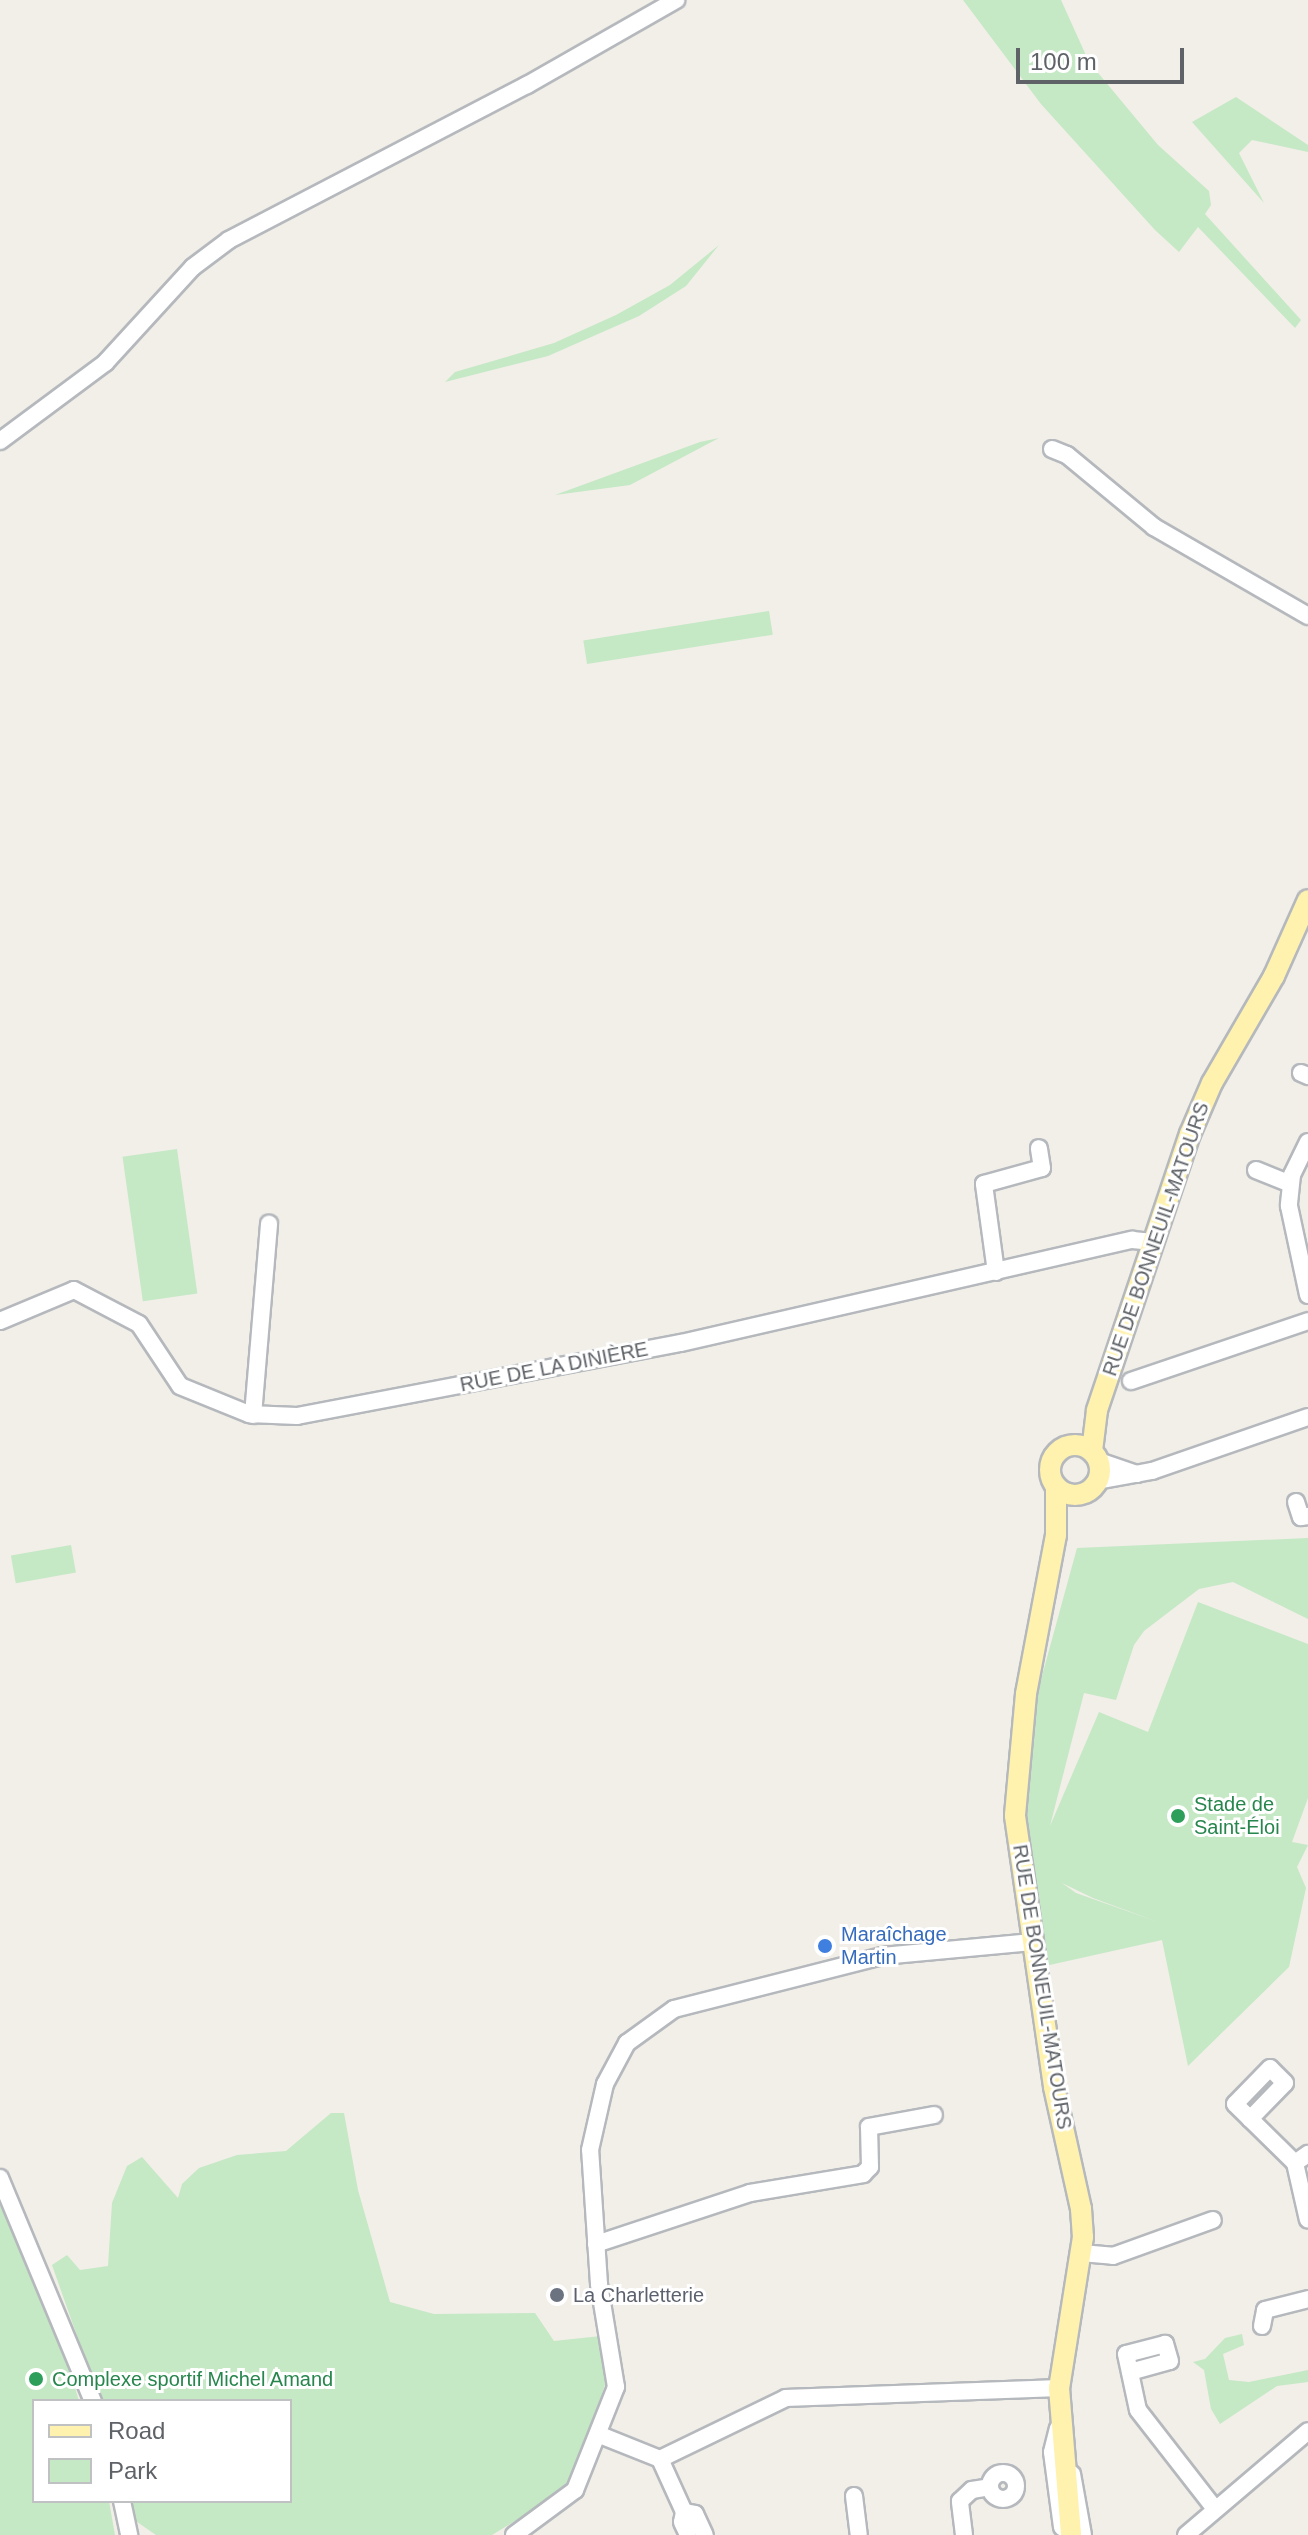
<!DOCTYPE html>
<html>
<head>
<meta charset="utf-8">
<style>
	body { margin:0 }
	#map { position:relative; width:1308px; height:2535px; overflow:hidden; background:#f1efe8; font-family:Helvetica,sans-serif }
	div>[style] { position:absolute }
	[style*='--x'] { left:calc(var(--x)*1px); top:calc(var(--y)*1px); width:calc(var(--w)*1px); rotate:calc(var(--a)*1deg) }
	.green>* { inset:0; background:#c5e8c5; transform-origin:0 0 }
	.roads { filter:drop-shadow(2px 0 #b5b8bc) drop-shadow(-2px 0 #b5b8bc) drop-shadow(0 2px #b5b8bc) drop-shadow(0 -2px #b5b8bc) }
	.minor>* { height:16px; margin:-8px; padding:0 8px; transform-origin:8px; border-radius:8px; background:#fff }
	.minor>.ring { margin:-8px; padding:0; box-sizing:content-box; background:none; border:16px solid #fff; border-radius:50% }
	.major>* { height:20px; margin:-10px; padding:0 10px; transform-origin:10px; border-radius:10px; background:#fff2af }
	.major>.ring { margin:-10px; padding:0; box-sizing:content-box; background:none; border:20px solid #fff2af; border-radius:50% }
	.dots>* { width:22px; height:22px; translate:-50% -50%; box-sizing:border-box; border:4px solid #fff; border-radius:50% }
	span { translate:-50% -50%; white-space:nowrap; text-align:center; line-height:1.15; -webkit-text-stroke:6px #fff; paint-order:stroke }
	.street-label { font-size:20px; color:#5f6368 }
	.leisure-label { font-size:20px; color:#27864d }
	.left { translate:0 -50%; text-align:left }
	.shop-label { font-size:20px; color:#366cbe }
	.worship-label { font-size:20px; color:#5b616d }
	.legend { position:absolute; left:32px; top:2399px; width:260px; height:104px; box-sizing:border-box; background:#fff; border:2px solid #bfc1c3; margin:0; padding:10px 14px; list-style:none; font-size:24px; color:#5f6368 }
	.legend li { display:flex; align-items:center; gap:16px; height:40px }
	.legend b { width:40px; border:2px solid #bfc1c3 }
	.scale { position:absolute; left:1016px; top:48px; width:168px; height:36px; box-sizing:border-box; border:4px solid #5f6368; border-top:0; padding-left:10px; font-size:24px; line-height:28px; white-space:nowrap; color:#5f6368; -webkit-text-stroke:6px #fff; paint-order:stroke }
</style>
</head>
<body>
<div id="map">
	<div class="green">
		<i style="clip-path:polygon(963px 0,1061px 0,1089px 62px,1158px 145px,1209px 191px,1211px 205px,1205px 214px,1301px 320px,1295px 328px,1198px 227px,1179px 252px,1155px 230px,1041px 104px)"></i>
		<i style="clip-path:polygon(1236px 97px,1308px 145px,1308px 152px,1252px 140px,1239px 153px,1264px 203px,1192px 122px)"></i>
		<i style="clip-path:polygon(719px 245px,686px 286px,639px 316px,548px 356px,445px 382px,455px 372px,554px 343px,616px 315px,670px 285px)"></i>
		<i style="clip-path:polygon(719px 438px,630px 485px,555px 495px,700px 442px)"></i>
		<i style="left:769px;top:611px;width:24px;height:188px;rotate:81deg"></i>
		<i style="left:177px;top:1149px;width:146px;height:55px;rotate:82deg"></i>
		<i style="clip-path:polygon(evenodd,1308px 1538px,1308px 1619px,1233px 1582px,1199px 1589px,1144px 1631px,1134px 1645px,1116px 1700px,1084px 1693px,1050px 1826px,1099px 1712px,1148px 1732px,1198px 1602px,1308px 1644px,1308px 1798px,1292px 1842px,1308px 1845px,1297px 1867px,1306px 1888px,1289px 1967px,1188px 2066px,1162px 1940px,1045px 1966px,1024px 1842px,1028px 1727px,1077px 1548px,1308px 1538px,1062px 1883px,1093px 1898px,1158px 1922px,1076px 1893px,1062px 1883px)"></i>
		<i style="left:71px;top:1545px;width:28px;height:61px;rotate:80deg"></i>
		<i style="clip-path:polygon(331px 2113px,344px 2113px,358px 2190px,390px 2302px,434px 2314px,535px 2313px,554px 2341px,601px 2336px,607px 2378px,578px 2470px,556px 2496px,492px 2535px,156px 2535px,127px 2515px,124px 2501px,290px 2501px,290px 2401px,100px 2401px,52px 2265px,67px 2255px,80px 2270px,108px 2266px,112px 2203px,127px 2166px,142px 2157px,178px 2198px,182px 2184px,199px 2168px,237px 2155px,286px 2151px)"></i>
		<i style="clip-path:polygon(0 2205px,66px 2358px,79px 2401px,34px 2401px,34px 2501px,109px 2501px,115px 2535px,0 2535px)"></i>
		<i style="clip-path:polygon(1242px 2334px,1244px 2345px,1223px 2354px,1229px 2380px,1249px 2382px,1308px 2370px,1308px 2382px,1277px 2386px,1220px 2424px,1211px 2409px,1204px 2370px,1193px 2362px,1205px 2359px,1225px 2338px)"></i>
	</div>
	<div class="roads">
		<div class="minor">
			<i style="--x:0;--y:441;--w:131;--a:-36.6"></i>
			<i style="--x:105;--y:363;--w:130;--a:-47.5"></i>
			<i style="--x:193;--y:267;--w:45;--a:-36.9"></i>
			<i style="--x:229;--y:240;--w:336;--a:-27.5"></i>
			<i style="--x:527;--y:85;--w:172;--a:-29.7"></i>
			<i style="--x:1052;--y:449;--w:16;--a:22"></i>
			<i style="--x:1067;--y:455;--w:113;--a:39.6"></i>
			<i style="--x:1154;--y:527;--w:178;--a:30"></i>
			<i style="--x:1301;--y:1073;--w:8;--a:23"></i>
			<i style="--x:1308;--y:1142;--w:37;--a:116"></i>
			<i style="--x:1292;--y:1175;--w:31;--a:96"></i>
			<i style="--x:1289;--y:1206;--w:91;--a:77.9"></i>
			<i style="--x:1256;--y:1170;--w:37;--a:22"></i>
			<i style="--x:996;--y:1272;--w:89;--a:-97.8"></i>
			<i style="--x:984;--y:1184;--w:60;--a:-15.4"></i>
			<i style="--x:1042;--y:1168;--w:20;--a:-99"></i>
			<i style="--x:0;--y:1321;--w:80;--a:-22.7"></i>
			<i style="--x:74;--y:1290;--w:73;--a:27.6"></i>
			<i style="--x:139;--y:1324;--w:74;--a:56.5"></i>
			<i style="--x:180;--y:1386;--w:74;--a:22.1"></i>
			<i style="--x:249;--y:1414;--w:48;--a:2.4"></i>
			<i style="--x:297;--y:1416;--w:391;--a:-10.8"></i>
			<i style="--x:681;--y:1343;--w:463;--a:-12.9"></i>
			<i style="--x:1132;--y:1240;--w:22;--a:5"></i>
			<i style="--x:1131;--y:1381;--w:187;--a:-18.7"></i>
			<i style="--x:253;--y:1415;--w:192;--a:-85.2"></i>
			<i style="--x:1099;--y:1461;--w:40;--a:18.9"></i>
			<i style="--x:1097;--y:1481;--w:56;--a:-10.3"></i>
			<i style="--x:1152;--y:1471;--w:165;--a:-19.1"></i>
			<i style="--x:1296;--y:1502;--w:16;--a:72"></i>
			<i style="--x:1301;--y:1517;--w:7;--a:-8"></i>
			<i style="--x:1250;--y:2119;--w:50;--a:-45.8"></i>
			<i style="--x:1285;--y:2083;--w:21;--a:-135"></i>
			<i style="--x:1270;--y:2068;--w:50;--a:134.2"></i>
			<i style="--x:1235;--y:2104;--w:84;--a:44.5"></i>
			<i style="--x:1295;--y:2163;--w:58;--a:77.2"></i>
			<i style="--x:1295;--y:2163;--w:16;--a:-35"></i>
			<i style="--x:0;--y:2178;--w:242;--a:67.4"></i>
			<i style="--x:596;--y:2244;--w:162;--a:-18.3"></i>
			<i style="--x:750;--y:2193;--w:115;--a:-9.5"></i>
			<i style="--x:863;--y:2174;--w:10;--a:-45"></i>
			<i style="--x:870;--y:2167;--w:40;--a:-91.4"></i>
			<i style="--x:869;--y:2127;--w:66;--a:-10.5"></i>
			<i style="--x:1081;--y:2253;--w:32;--a:5"></i>
			<i style="--x:1113;--y:2256;--w:106;--a:-19.8"></i>
			<i style="--x:1262;--y:2326;--w:16;--a:-79"></i>
			<i style="--x:1265;--y:2310;--w:44;--a:-14.3"></i>
			<i style="--x:1130;--y:2372;--w:41;--a:-15.4"></i>
			<i style="--x:1170;--y:2361;--w:18;--a:-106"></i>
			<i style="--x:1165;--y:2344;--w:40;--a:165.6"></i>
			<i style="--x:1126;--y:2354;--w:57;--a:77.9"></i>
			<i style="--x:1138;--y:2410;--w:125;--a:52.1"></i>
			<i style="--x:1058;--y:2428;--w:25;--a:104"></i>
			<i style="--x:1052;--y:2452;--w:76;--a:82.4"></i>
			<i style="--x:600;--y:2435;--w:65;--a:21.8"></i>
			<i style="--x:660;--y:2459;--w:58;--a:65.6"></i>
			<i style="--x:684;--y:2512;--w:10;--a:101"></i>
			<i style="--x:682;--y:2522;--w:14;--a:65"></i>
			<i style="--x:660;--y:2459;--w:140;--a:-25.8"></i>
			<i style="--x:786;--y:2398;--w:273;--a:-2.1"></i>
			<i class="ring" style="left:990px;top:2473px;width:10px;height:10px"></i>
			<i style="--x:1072;--y:2474;--w:62;--a:79.8"></i>
			<i style="--x:854;--y:2496;--w:39;--a:83"></i>
			<i style="--x:122;--y:2501;--w:35;--a:78"></i>
			<i style="--x:684;--y:2512;--w:11;--a:10"></i>
			<i style="--x:695;--y:2514;--w:23;--a:65"></i>
			<i style="--x:514;--y:2535;--w:76;--a:-36.4"></i>
			<i style="--x:575;--y:2490;--w:111;--a:-68.3"></i>
			<i style="--x:616;--y:2387;--w:104;--a:-99.4"></i>
			<i style="--x:599;--y:2284;--w:134;--a:-93.8"></i>
			<i style="--x:590;--y:2150;--w:68;--a:-77.2"></i>
			<i style="--x:605;--y:2084;--w:47;--a:-61.8"></i>
			<i style="--x:627;--y:2043;--w:58;--a:-35.9"></i>
			<i style="--x:674;--y:2009;--w:215;--a:-14.3"></i>
			<i style="--x:882;--y:1956;--w:151;--a:-5.3"></i>
			<i style="--x:964;--y:2535;--w:34;--a:-97"></i>
			<i style="--x:960;--y:2501;--w:16;--a:-43"></i>
			<i style="--x:972;--y:2490;--w:18;--a:-9"></i>
			<i style="--x:1186;--y:2535;--w:160;--a:-40.4"></i>
		</div>
		<div class="major">
			<i class="ring" style="left:1050px;top:1445px;width:30px;height:30px"></i>
			<i style="--x:1092;--y:1451;--w:41;--a:-83"></i>
			<i style="--x:1097;--y:1410;--w:291;--a:-71.4"></i>
			<i style="--x:1190;--y:1134;--w:56;--a:-66.7"></i>
			<i style="--x:1212;--y:1083;--w:124;--a:-59.9"></i>
			<i style="--x:1274;--y:976;--w:83;--a:-65.9"></i>
			<i style="--x:1056;--y:1488;--w:47;--a:90"></i>
			<i style="--x:1056;--y:1535;--w:162;--a:100.7"></i>
			<i style="--x:1026;--y:1694;--w:122;--a:95.2"></i>
			<i style="--x:1015;--y:1816;--w:274;--a:81.8"></i>
			<i style="--x:1054;--y:2087;--w:125;--a:77.5"></i>
			<i style="--x:1081;--y:2209;--w:28;--a:86"></i>
			<i style="--x:1083;--y:2237;--w:153;--a:99"></i>
			<i style="--x:1059;--y:2388;--w:147;--a:85.3"></i>
		</div>
	</div>
	<div class="dots">
		<i style="left:1178px;top:1816px;background:#2e9e5b"></i>
		<i style="left:825px;top:1946px;background:#3f7fe0"></i>
		<i style="left:557px;top:2295px;background:#6b7280"></i>
		<i style="left:36px;top:2379px;background:#2e9e5b"></i>
	</div>
	<div class="street-label">
		<span style="left:1156px;top:1239px;rotate:-71deg">RUE DE BONNEUIL-MATOURS</span>
		<span style="left:554px;top:1367px;rotate:-11deg">RUE DE LA DINIÈRE</span>
		<span style="left:1042px;top:1987px;rotate:81deg">RUE DE BONNEUIL-MATOURS</span>
	</div>
	<div class="leisure-label">
		<span class="left" style="left:1194px;top:1816px">Stade de<br>Saint-Éloi</span>
		<span class="left" style="left:52px;top:2379px">Complexe sportif Michel Amand</span>
	</div>
	<div class="shop-label">
		<span class="left" style="left:841px;top:1946px">Maraîchage<br>Martin</span>
	</div>
	<div class="worship-label">
		<span class="left" style="left:573px;top:2295px">La Charletterie</span>
	</div>
	<ul class="legend">
	<li><b style="height:10px;background:#fff2af"></b>Road</li>
	<li><b style="height:22px;background:#c5e8c5"></b>Park</li>
	</ul>
	<div class="scale">100 m</div>
</div>
</body>
</html>
